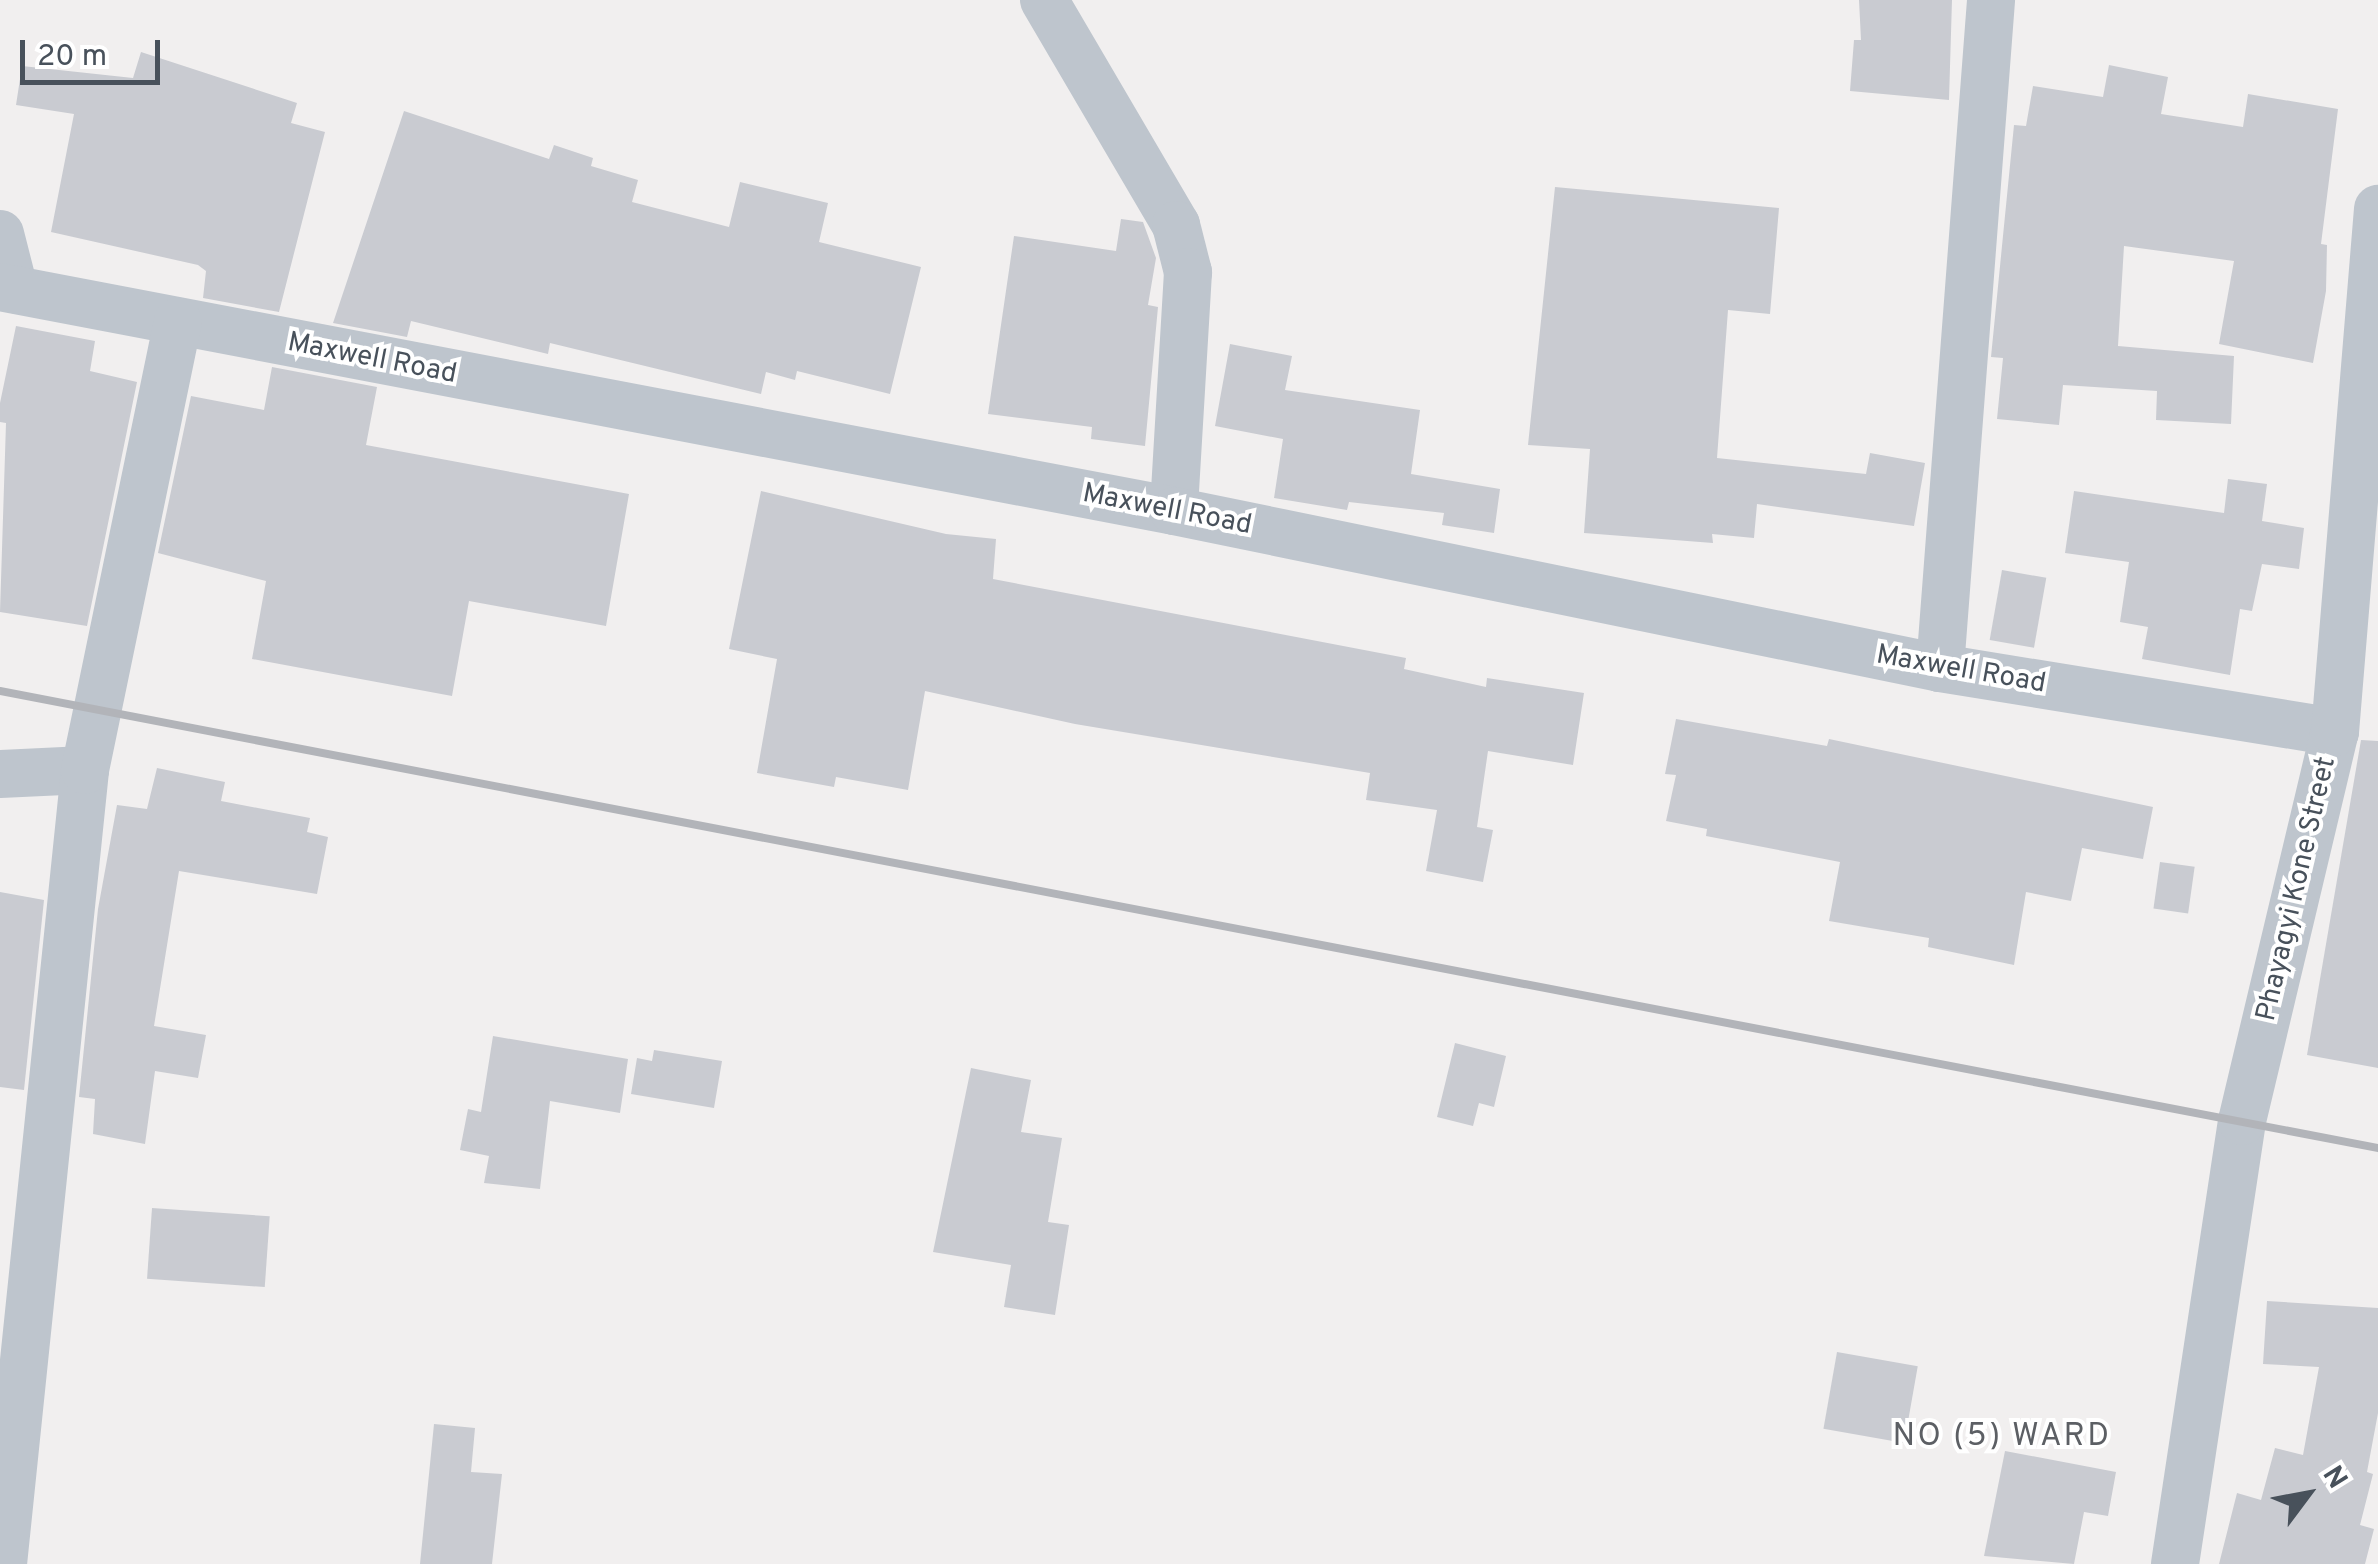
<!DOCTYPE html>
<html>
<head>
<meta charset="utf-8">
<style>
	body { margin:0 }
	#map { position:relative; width:2378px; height:1564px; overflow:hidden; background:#f1efef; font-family:Overpass,sans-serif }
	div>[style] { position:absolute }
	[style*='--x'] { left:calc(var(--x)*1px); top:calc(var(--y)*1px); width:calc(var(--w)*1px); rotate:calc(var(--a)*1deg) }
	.building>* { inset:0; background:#c9cbd1; transform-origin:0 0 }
	.minor>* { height:48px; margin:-24px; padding:0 24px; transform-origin:24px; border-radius:24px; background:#bec5cd }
	.rail>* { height:8px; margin:-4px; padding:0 4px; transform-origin:4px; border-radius:4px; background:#b2b4b9 }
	span { translate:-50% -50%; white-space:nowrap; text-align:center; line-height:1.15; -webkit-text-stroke:8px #fff; paint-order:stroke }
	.street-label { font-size:28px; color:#48515b }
	.quarter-label { font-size:32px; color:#5c5f64; letter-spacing:2.5px }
	.north { position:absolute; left:2258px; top:1444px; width:100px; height:100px; -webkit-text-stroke:8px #fff; paint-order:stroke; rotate:58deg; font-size:28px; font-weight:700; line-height:40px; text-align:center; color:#48515b }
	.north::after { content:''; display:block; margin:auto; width:35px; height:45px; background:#48515b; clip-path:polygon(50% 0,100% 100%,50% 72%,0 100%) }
	.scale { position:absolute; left:20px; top:40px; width:140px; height:45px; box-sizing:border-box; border:5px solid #48515b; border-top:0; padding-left:12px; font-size:30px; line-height:35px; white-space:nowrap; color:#48515b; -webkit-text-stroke:8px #fff; paint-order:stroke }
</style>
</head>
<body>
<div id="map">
	<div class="building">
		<i style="clip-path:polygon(1859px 0,1952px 0,1949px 100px,1850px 91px,1854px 40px,1861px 40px)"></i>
		<i style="clip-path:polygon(141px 52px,297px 103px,291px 123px,325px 132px,279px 312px,203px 298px,206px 271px,198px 265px,51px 232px,74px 114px,16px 105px,22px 66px,133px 78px)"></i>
		<i style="clip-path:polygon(2109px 65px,2168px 77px,2161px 114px,2243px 127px,2248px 94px,2338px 109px,2321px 244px,2327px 245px,2326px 291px,2313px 363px,2219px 344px,2234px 261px,2124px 246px,2118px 346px,2234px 356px,2231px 424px,2156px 420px,2157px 391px,2063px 385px,2059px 425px,1997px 419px,2003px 358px,1991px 357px,2014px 125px,2026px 126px,2033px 86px,2103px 97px)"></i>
		<i style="clip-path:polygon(404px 111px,549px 159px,554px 145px,593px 158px,591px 166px,638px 180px,632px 202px,729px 227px,740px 182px,828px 203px,819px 242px,921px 267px,890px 394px,797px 371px,795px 380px,766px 372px,761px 394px,550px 343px,548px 354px,411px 321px,407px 337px,333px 323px)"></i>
		<i style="clip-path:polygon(1555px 187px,1779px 208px,1770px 314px,1728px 310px,1717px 458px,1866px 474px,1870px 453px,1925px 463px,1914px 526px,1757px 504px,1754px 538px,1712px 534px,1713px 543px,1584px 533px,1590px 449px,1528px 445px)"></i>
		<i style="clip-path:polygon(1121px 219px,1143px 222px,1156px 258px,1148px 305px,1158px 307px,1145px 446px,1091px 439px,1092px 427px,988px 414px,1014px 236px,1116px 251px)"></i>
		<i style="clip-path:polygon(16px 326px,95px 341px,90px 371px,137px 382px,87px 626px,0 612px,6px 423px,0 422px,0 403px)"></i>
		<i style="clip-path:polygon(1230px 344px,1292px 356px,1285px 390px,1420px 410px,1411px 474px,1500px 489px,1494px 533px,1442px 525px,1444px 513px,1349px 502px,1347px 510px,1274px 498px,1283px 439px,1215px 426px)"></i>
		<i style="clip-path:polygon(272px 367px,377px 387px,366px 445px,629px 494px,606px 626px,469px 601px,452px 696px,252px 659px,266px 581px,158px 553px,191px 396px,264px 410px)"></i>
		<i style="clip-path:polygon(2228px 479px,2267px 484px,2262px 521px,2304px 528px,2299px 569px,2262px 564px,2252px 611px,2240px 609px,2230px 675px,2142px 659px,2148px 627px,2120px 622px,2129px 562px,2065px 553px,2074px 491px,2224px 513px)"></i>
		<i style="clip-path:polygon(761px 491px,946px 534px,996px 539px,993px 579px,1406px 658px,1404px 669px,1486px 687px,1487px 678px,1584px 693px,1573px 765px,1488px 751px,1477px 827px,1493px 830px,1483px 882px,1426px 871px,1437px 810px,1366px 800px,1370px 773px,1075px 724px,925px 691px,908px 790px,836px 777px,834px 787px,757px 773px,777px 659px,729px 649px)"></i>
		<i style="left:2002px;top:570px;width:45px;height:71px;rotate:10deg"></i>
		<i style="clip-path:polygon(1676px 719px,1827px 746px,1829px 739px,2153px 807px,2143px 859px,2082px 848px,2071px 901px,2026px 892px,2014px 965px,1928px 947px,1929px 938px,1829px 921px,1840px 862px,1706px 836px,1707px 829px,1666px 821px,1676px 775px,1665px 774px)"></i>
		<i style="clip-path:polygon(2361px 740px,2378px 741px,2378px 1068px,2307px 1055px)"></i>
		<i style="clip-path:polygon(157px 768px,225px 782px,221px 801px,310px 818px,307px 832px,328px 837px,317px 894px,179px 871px,154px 1026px,206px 1035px,198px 1078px,155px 1071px,145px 1144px,93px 1134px,95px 1099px,79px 1097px,98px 909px,117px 805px,147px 809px)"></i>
		<i style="left:2160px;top:862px;width:35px;height:47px;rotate:8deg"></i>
		<i style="clip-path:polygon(0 892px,44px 900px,24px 1090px,0 1087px)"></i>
		<i style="clip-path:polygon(493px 1036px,628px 1059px,620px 1113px,550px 1101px,540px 1189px,484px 1183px,489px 1156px,460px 1150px,468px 1109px,481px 1112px)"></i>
		<i style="clip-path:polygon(1455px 1043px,1506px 1056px,1494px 1107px,1479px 1103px,1473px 1126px,1437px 1117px)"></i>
		<i style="clip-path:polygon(654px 1050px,722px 1061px,714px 1108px,631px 1094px,637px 1058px,652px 1061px)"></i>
		<i style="clip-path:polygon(971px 1068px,1031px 1080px,1021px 1132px,1062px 1138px,1048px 1222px,1069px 1225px,1055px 1315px,1004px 1307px,1011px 1265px,933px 1252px)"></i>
		<i style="left:152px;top:1208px;width:118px;height:71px;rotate:4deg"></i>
		<i style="clip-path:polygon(2267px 1301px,2378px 1308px,2378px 1413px,2367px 1472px,2373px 1474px,2360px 1525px,2374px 1529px,2365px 1564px,2219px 1564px,2237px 1493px,2261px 1500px,2275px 1448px,2303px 1455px,2319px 1367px,2263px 1364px)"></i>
		<i style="left:1837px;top:1352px;width:82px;height:78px;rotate:10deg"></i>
		<i style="clip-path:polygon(434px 1424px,475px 1428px,471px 1472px,502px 1474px,492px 1564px,420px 1564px)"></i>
		<i style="clip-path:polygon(2005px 1451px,2116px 1472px,2108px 1516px,2084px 1512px,2074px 1564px,1984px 1556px)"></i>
	</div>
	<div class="minor">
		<i style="--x:1044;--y:0;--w:261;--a:59.6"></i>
		<i style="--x:1176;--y:225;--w:49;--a:75.7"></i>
		<i style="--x:1188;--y:272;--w:239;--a:93.4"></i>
		<i style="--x:0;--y:234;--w:57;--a:75.7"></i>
		<i style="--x:0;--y:287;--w:1195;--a:10.8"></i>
		<i style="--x:1174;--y:511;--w:782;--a:11.58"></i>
		<i style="--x:1940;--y:668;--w:400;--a:9.2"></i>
		<i style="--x:1940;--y:668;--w:670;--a:-85.63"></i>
		<i style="--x:0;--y:774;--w:85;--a:-2.7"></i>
		<i style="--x:3;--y:1564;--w:798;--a:-84.1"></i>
		<i style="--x:85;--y:770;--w:458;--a:-78.3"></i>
		<i style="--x:2175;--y:1564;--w:448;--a:-81.4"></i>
		<i style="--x:2242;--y:1121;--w:400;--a:-76.6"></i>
		<i style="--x:2335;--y:732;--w:525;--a:-85.3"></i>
	</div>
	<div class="rail">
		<i style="--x:0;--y:691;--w:2422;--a:10.88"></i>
	</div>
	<div class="street-label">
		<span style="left:372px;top:359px;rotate:11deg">Maxwell Road</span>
		<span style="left:1167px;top:510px;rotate:11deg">Maxwell Road</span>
		<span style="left:1961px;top:670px;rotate:10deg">Maxwell Road</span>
		<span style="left:2297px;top:889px;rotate:-77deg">Phayagyi Kone Street</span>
	</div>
	<div class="quarter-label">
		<span style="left:2002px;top:1437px">NO (5) WARD</span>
	</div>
	<div class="north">N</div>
	<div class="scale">20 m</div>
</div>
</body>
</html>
